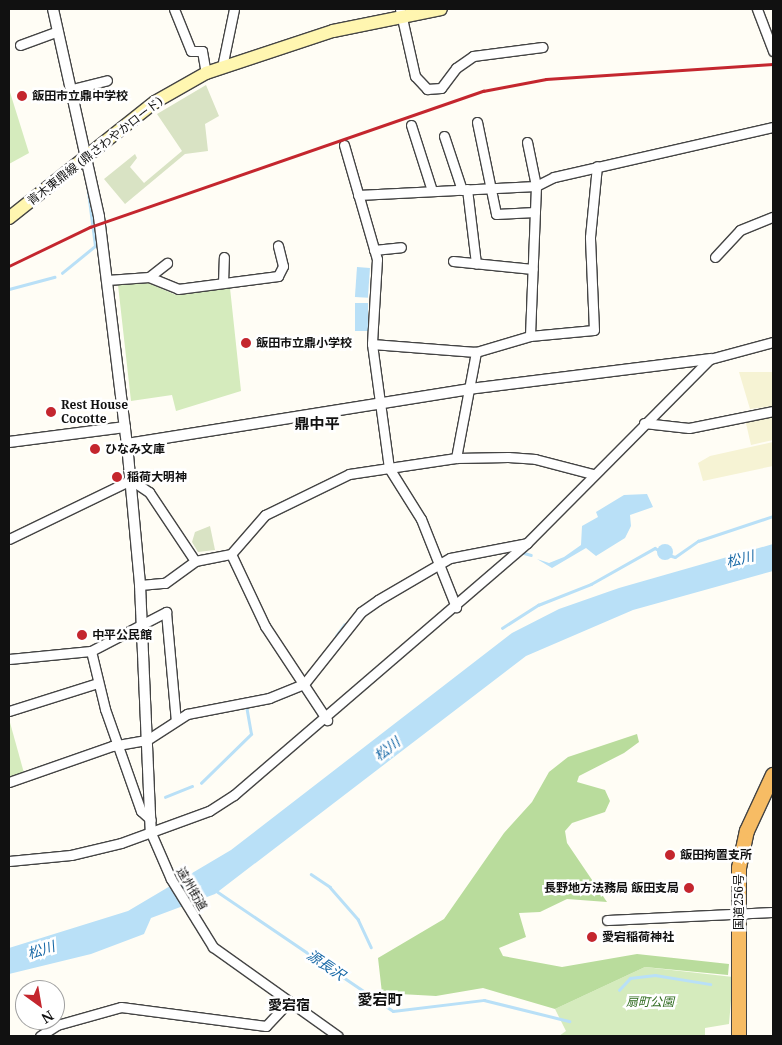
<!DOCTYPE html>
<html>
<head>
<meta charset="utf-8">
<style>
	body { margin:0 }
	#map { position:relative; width:782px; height:1045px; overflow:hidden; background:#fffdf5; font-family:"Noto Serif","Noto Sans JP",serif }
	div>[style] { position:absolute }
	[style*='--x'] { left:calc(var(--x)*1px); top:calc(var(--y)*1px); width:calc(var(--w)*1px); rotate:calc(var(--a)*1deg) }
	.farmland>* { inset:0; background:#f6f3d4 }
	.green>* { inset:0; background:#d5ebbd }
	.forest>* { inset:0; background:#b9dc9c }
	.cemetery>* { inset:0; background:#d9e3c4 }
	.water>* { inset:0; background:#b9e0f7; transform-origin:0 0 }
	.round { border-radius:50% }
	.stream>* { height:2.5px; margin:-1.25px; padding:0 1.25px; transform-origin:1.25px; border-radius:1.25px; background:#b9e0f7 }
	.roads { filter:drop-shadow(1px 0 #444) drop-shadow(-1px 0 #444) drop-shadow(0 1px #444) drop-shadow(0 -1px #444) }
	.minor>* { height:9px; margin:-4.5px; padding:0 4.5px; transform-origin:4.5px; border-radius:4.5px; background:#fff }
	.tertiary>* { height:10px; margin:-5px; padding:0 5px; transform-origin:5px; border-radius:5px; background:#fff }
	.secondary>* { height:12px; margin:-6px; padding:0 6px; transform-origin:6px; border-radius:6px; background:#fff6b0 }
	.trunk>* { height:14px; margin:-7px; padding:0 7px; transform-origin:7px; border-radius:7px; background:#f7bc64 }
	.rail>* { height:2.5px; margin:-1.25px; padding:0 1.25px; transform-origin:1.25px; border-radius:1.25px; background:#c4262e }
	.dots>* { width:14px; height:14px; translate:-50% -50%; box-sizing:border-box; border:2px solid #fff; border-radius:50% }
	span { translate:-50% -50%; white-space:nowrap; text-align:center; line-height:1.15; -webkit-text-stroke:5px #fff; paint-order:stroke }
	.poi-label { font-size:12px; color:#111; font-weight:700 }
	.left { translate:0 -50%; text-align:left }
	.right { translate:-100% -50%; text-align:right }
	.street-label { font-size:12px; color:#111 }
	.park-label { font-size:12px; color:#2f6b1f; font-style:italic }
	.water-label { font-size:14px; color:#1768a6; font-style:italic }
	.neighbourhood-label { font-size:14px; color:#111; font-weight:700 }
	.quarter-label { font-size:15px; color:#111; font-weight:700 }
	.frame { position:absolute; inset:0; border:10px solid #111; pointer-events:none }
	.north { position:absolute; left:15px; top:980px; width:50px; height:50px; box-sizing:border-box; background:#fff; border:1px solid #a0a0a0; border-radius:50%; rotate:148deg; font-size:14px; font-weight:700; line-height:20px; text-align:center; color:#111 }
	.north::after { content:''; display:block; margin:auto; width:18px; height:22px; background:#c4262e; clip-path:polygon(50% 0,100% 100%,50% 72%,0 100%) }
</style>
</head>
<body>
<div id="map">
	<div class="farmland">
		<i style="clip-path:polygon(739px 372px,773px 372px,773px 406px,750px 409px)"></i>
		<i style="clip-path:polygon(773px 414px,773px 440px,751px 445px,745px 419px)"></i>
		<i style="clip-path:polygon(773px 442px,773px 466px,703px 481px,698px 463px,710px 456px)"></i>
	</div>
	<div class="green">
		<i style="clip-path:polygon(9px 89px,29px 153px,9px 164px)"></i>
		<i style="clip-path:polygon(146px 282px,176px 295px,230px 288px,241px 391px,176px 411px,172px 395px,131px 401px,118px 285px)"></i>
		<i style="clip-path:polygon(9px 719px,24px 773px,9px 778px)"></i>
		<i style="clip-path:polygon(645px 967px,733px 977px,729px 1024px,705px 1028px,705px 1036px,559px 1036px,566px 1031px,555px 1009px)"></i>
	</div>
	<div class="forest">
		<i style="clip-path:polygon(637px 734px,639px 742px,624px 753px,579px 776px,577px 782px,605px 790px,610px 801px,605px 812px,572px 823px,565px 831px,567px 843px,607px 902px,567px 899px,540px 912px,519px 913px,526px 937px,499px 948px,503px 956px,562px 967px,637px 954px,729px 964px,728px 975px,645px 967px,555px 1009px,483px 988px,436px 996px,382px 993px,378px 958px,444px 919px,504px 833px,532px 802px,549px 772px,568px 757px)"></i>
	</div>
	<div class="cemetery">
		<i style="clip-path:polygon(206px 85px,219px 116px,205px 124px,208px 151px,185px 154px,125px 204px,104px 179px,135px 154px,137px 158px,130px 167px,144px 183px,182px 151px,157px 114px)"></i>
		<i style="clip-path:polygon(210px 526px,215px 550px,198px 552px,192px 542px,195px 532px)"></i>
	</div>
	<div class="water">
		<i style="left:357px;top:267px;width:13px;height:30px;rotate:4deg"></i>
		<i style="left:355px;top:303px;width:13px;height:28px"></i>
		<i style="clip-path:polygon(647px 494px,653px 507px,630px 515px,631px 526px,625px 538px,596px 556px,586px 548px,552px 568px,537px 559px,549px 563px,564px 557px,581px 545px,582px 526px,598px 517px,596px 512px,624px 495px)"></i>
		<i class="round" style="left:657px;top:544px;width:16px;height:16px"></i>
		<i style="clip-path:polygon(773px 544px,773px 571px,633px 610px,526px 656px,215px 894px,151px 918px,144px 934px,91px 954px,9px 974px,9px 948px,128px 911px,231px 850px,512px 633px,559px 609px,619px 588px)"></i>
	</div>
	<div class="stream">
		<i style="--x:62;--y:273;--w:43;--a:-39.3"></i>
		<i style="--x:95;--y:246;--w:63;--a:-97.4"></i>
		<i style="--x:9;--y:289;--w:47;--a:-14.9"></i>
		<i style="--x:524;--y:553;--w:7;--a:16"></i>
		<i style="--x:669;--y:555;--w:6;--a:18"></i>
		<i style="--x:675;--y:557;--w:28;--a:-35"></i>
		<i style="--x:698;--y:541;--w:79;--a:-18.4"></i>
		<i style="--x:502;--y:628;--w:43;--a:-32.6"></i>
		<i style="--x:538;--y:605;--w:57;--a:-21.6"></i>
		<i style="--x:591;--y:584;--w:73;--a:-29.4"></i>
		<i style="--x:655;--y:548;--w:6;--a:31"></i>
		<i style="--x:336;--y:636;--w:14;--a:-54"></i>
		<i style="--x:201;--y:783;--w:70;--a:-44.4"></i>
		<i style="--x:251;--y:734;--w:27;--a:-100"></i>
		<i style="--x:246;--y:707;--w:6;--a:-18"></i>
		<i style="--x:165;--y:797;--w:29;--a:-22"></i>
		<i style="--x:311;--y:874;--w:23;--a:34"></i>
		<i style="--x:330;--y:887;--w:43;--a:48.8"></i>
		<i style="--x:358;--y:919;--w:31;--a:65"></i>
		<i style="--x:215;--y:890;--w:215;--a:34.2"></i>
		<i style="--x:393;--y:1011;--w:92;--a:-6.9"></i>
		<i style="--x:484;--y:1000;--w:88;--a:13.9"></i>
		<i style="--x:619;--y:990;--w:16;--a:-47"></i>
		<i style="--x:630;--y:978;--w:25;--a:-7"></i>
		<i style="--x:655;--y:975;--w:56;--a:9.3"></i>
	</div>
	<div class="roads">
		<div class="minor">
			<i style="--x:174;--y:9;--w:45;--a:68"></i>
			<i style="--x:191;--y:51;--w:11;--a:0"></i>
			<i style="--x:202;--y:51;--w:22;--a:80"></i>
			<i style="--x:400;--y:9;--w:69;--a:77.4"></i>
			<i style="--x:415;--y:76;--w:18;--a:47"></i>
			<i style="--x:427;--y:89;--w:14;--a:-4"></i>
			<i style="--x:441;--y:88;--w:25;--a:-53"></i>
			<i style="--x:456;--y:68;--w:21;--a:-35"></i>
			<i style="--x:473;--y:56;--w:70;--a:-7.4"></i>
			<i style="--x:757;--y:9;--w:45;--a:69.1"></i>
			<i style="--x:20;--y:45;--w:40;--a:-20.2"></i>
			<i style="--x:222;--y:67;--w:59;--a:-78.3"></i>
			<i style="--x:72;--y:89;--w:36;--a:-14"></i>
			<i style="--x:477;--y:122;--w:94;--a:78.3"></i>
			<i style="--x:496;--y:214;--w:39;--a:-3"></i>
			<i style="--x:411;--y:125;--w:69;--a:72.3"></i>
			<i style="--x:444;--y:136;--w:57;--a:71.6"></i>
			<i style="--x:527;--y:142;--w:45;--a:78.4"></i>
			<i style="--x:536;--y:186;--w:150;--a:92.3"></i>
			<i style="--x:344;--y:145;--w:119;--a:73.9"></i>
			<i style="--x:377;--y:259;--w:85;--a:93.4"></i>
			<i style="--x:372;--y:344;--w:125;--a:82.2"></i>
			<i style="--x:389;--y:468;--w:60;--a:57.9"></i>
			<i style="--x:421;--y:519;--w:95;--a:68.3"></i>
			<i style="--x:467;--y:189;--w:75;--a:83.1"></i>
			<i style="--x:358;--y:195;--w:178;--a:-2.9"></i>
			<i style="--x:536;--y:186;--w:20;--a:-27"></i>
			<i style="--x:554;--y:177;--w:225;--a:-12.9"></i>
			<i style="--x:374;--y:250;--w:27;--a:-6"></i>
			<i style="--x:715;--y:257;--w:37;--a:-47"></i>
			<i style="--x:740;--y:230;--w:35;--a:-22"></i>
			<i style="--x:453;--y:261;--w:80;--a:5.7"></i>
			<i style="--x:149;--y:277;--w:23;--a:-38"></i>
			<i style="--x:107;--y:280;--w:42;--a:-4.1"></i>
			<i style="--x:149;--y:277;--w:31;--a:22"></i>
			<i style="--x:178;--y:289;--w:101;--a:-7.4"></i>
			<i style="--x:278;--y:276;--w:11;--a:-63"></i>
			<i style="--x:283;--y:266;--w:21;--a:-104"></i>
			<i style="--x:223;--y:283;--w:26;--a:-88"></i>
			<i style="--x:372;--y:344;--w:104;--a:4.4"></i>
			<i style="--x:476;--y:352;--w:56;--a:-16.5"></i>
			<i style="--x:530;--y:336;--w:64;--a:-5.4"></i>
			<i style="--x:594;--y:330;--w:93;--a:-92.5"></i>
			<i style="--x:590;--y:237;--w:71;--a:-84.4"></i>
			<i style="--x:644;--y:423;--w:45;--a:6.3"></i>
			<i style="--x:689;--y:428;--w:86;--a:-11.4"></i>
			<i style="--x:456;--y:458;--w:108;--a:-79.3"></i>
			<i style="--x:9;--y:539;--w:136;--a:-25.8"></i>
			<i style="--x:131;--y:480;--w:22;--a:34"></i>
			<i style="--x:149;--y:492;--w:83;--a:56.3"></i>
			<i style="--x:231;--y:554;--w:80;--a:64.7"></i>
			<i style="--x:265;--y:626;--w:113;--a:56.6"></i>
			<i style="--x:140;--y:585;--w:25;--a:-5"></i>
			<i style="--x:165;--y:583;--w:37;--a:-36"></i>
			<i style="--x:195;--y:561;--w:37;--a:-11"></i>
			<i style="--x:231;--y:554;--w:52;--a:-48.9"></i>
			<i style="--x:265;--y:515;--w:93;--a:-26"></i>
			<i style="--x:349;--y:474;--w:108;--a:-8.5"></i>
			<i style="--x:456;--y:458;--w:52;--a:-1.1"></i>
			<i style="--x:508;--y:457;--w:27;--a:4"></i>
			<i style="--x:535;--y:459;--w:59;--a:14.7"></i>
			<i style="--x:91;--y:651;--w:60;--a:76.4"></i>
			<i style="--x:105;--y:709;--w:108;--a:70.6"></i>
			<i style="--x:141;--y:811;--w:13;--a:42"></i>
			<i style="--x:9;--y:659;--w:82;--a:-5.6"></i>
			<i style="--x:91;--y:651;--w:85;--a:-27.5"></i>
			<i style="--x:166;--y:612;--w:109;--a:84.8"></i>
			<i style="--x:9;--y:711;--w:93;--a:-17.5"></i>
			<i style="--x:9;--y:782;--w:109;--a:-19.3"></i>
			<i style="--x:112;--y:746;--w:36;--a:-10"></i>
			<i style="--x:147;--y:740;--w:48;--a:-33"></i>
			<i style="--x:187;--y:714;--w:84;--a:-11"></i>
			<i style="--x:269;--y:698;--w:38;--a:-22"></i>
			<i style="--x:304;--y:684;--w:92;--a:-51.6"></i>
			<i style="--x:361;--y:612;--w:21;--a:-35"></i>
			<i style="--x:378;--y:600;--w:83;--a:-30.3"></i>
			<i style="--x:450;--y:558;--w:78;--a:-11"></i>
			<i style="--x:151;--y:833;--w:50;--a:66.5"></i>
			<i style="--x:171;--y:879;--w:80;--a:58.3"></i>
			<i style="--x:213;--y:947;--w:153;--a:35.5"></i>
			<i style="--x:9;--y:861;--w:62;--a:-5.5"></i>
			<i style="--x:71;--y:855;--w:51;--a:-13.5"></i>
			<i style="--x:121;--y:843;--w:94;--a:-20"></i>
			<i style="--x:209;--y:811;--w:30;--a:-33"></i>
			<i style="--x:234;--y:795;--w:386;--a:-40.7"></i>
			<i style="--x:527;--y:543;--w:260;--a:-45.2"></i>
			<i style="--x:710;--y:359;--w:65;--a:-15.1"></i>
			<i style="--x:607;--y:920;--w:166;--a:-2.8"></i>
			<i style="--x:40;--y:1036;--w:20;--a:-33"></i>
			<i style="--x:57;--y:1025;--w:66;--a:-15.7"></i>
			<i style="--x:121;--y:1007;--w:146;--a:7.5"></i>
			<i style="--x:266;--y:1026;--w:33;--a:-47"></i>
		</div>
		<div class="tertiary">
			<i style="--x:53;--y:9;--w:213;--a:77.5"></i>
			<i style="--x:99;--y:217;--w:229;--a:83"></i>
			<i style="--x:127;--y:444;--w:142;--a:84.7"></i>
			<i style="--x:140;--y:585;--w:248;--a:87.5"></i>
			<i style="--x:9;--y:442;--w:117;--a:-7.4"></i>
			<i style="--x:127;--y:444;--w:346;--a:-9.1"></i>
			<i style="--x:469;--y:389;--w:243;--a:-7.1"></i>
		</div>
		<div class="secondary">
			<i style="--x:9;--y:218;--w:186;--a:-38.5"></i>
			<i style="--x:155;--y:102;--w:59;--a:-29.6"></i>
			<i style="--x:206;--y:73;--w:134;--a:-18.3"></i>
			<i style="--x:333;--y:31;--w:110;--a:-11.5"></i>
		</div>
		<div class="trunk">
			<i style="--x:739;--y:1036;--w:168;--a:-90"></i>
			<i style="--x:739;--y:868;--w:38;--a:-78"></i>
			<i style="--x:747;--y:831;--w:62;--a:-65.1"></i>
		</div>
	</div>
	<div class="rail">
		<i style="--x:9;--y:266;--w:90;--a:-25.7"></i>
		<i style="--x:90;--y:227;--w:416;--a:-19.1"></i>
		<i style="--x:483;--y:91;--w:64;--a:-10.8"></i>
		<i style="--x:546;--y:79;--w:227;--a:-3.8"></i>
	</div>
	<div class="dots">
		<i style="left:22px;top:96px;background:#c4262e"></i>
		<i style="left:246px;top:343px;background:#c4262e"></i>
		<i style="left:51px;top:412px;background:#c4262e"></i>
		<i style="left:95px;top:449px;background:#c4262e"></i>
		<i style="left:117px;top:477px;background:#c4262e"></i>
		<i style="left:82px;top:635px;background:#c4262e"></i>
		<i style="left:670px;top:855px;background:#c4262e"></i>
		<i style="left:689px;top:888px;background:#c4262e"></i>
		<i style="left:592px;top:937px;background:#c4262e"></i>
	</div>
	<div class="poi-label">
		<span class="left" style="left:32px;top:96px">飯田市立鼎中学校</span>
		<span class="left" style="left:256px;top:343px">飯田市立鼎小学校</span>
		<span class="left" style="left:61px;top:412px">Rest House<br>Cocotte</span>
		<span class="left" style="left:105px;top:449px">ひなみ文庫</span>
		<span class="left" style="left:127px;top:477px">稲荷大明神</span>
		<span class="left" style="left:92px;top:635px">中平公民館</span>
		<span class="left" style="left:680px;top:855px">飯田拘置支所</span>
		<span class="right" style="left:679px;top:888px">長野地方法務局 飯田支局</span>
		<span class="left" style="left:602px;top:937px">愛宕稲荷神社</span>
	</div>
	<div class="street-label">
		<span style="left:95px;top:151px;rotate:-38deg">青木東鼎線 (鼎さわやかロード)</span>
		<span style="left:192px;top:889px;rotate:60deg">遠州街道</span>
		<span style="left:739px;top:902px;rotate:-90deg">国道256号</span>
	</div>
	<div class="park-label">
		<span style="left:650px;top:1002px">扇町公園</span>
	</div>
	<div class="water-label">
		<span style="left:740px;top:559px;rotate:-14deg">松川</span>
		<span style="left:387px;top:749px;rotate:-38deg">松川</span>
		<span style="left:41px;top:950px;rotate:-18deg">松川</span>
		<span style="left:326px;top:965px;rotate:34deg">源長沢</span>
	</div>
	<div class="neighbourhood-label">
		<span style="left:289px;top:1005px">愛宕宿</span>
	</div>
	<div class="quarter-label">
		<span style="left:317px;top:424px">鼎中平</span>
		<span style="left:380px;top:1000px">愛宕町</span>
	</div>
	<div class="frame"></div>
	<div class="north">N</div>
</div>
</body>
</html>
